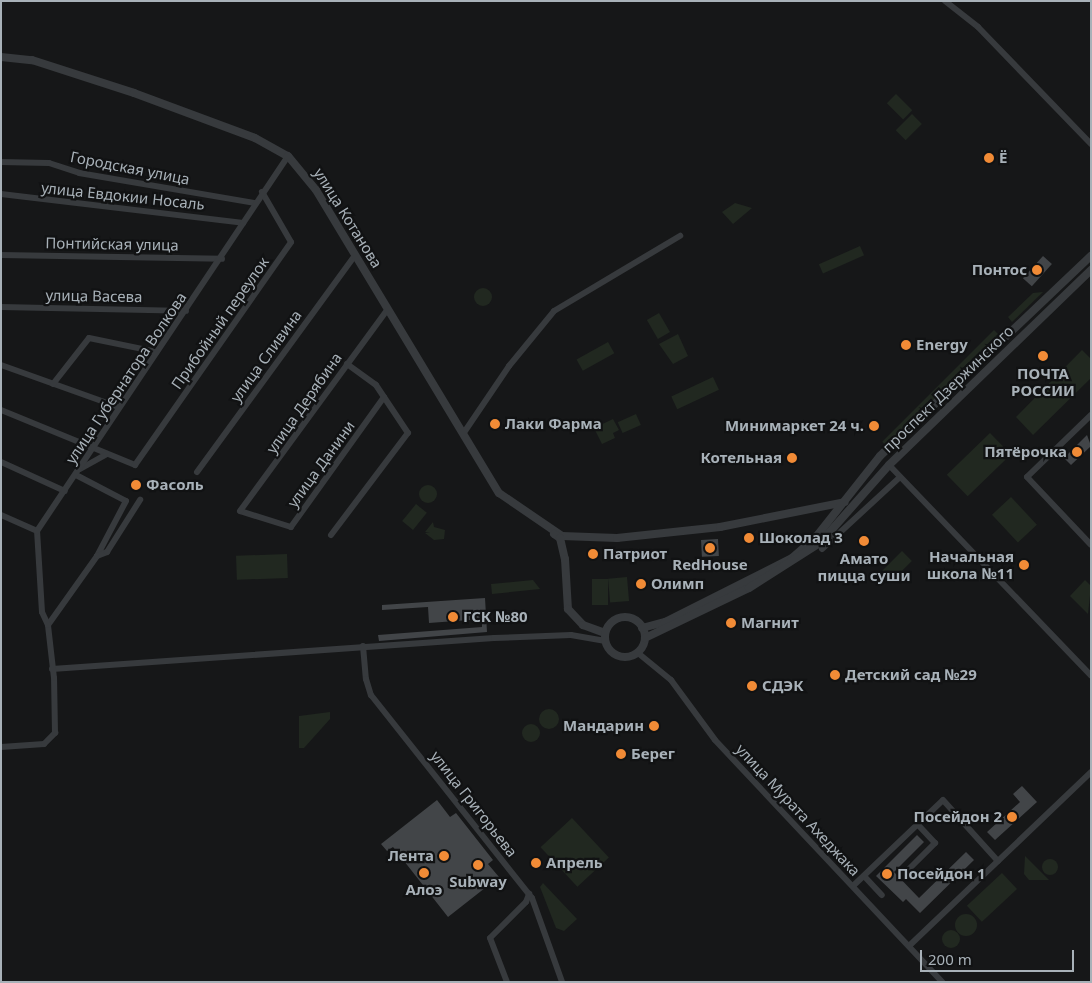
<!DOCTYPE html>
<html>
<head>
<meta charset="utf-8">
<style>
	body { margin:0 }
	#map { position:relative; width:1092px; height:983px; overflow:hidden; background:#161718; font-family:"Noto Sans",sans-serif }
	div>[style] { position:absolute }
	[style*='--x'] { left:calc(var(--x)*1px); top:calc(var(--y)*1px); width:calc(var(--w)*1px); rotate:calc(var(--a)*1deg) }
	.green>* { inset:0; background:#212820; transform-origin:0 0 }
	.round { border-radius:50% }
	.building>* { inset:0; background:#424548; transform-origin:0 0 }
	.minor>* { height:6px; margin:-3px; padding:0 3px; transform-origin:3px; border-radius:3px; background:#373a3d }
	.tertiary>* { height:8px; margin:-4px; padding:0 4px; transform-origin:4px; border-radius:4px; background:#373a3d }
	.tertiary>.ring { margin:-4px; padding:0; box-sizing:content-box; background:none; border:8px solid #373a3d; border-radius:50% }
	.dots>* { width:14px; height:14px; translate:-50% -50%; box-sizing:border-box; border:2px solid #111213; border-radius:50% }
	span { translate:-50% -50%; white-space:nowrap; text-align:center; line-height:1.15; -webkit-text-stroke:4.5px #111213; paint-order:stroke }
	.poi-label { font-size:15px; color:#a8b1b8; font-weight:700 }
	.left { translate:0 -50%; text-align:left }
	.right { translate:-100% -50%; text-align:right }
	.street-label { font-size:15px; color:#a8b1b8 }
	.frame { position:absolute; inset:0; border:2px solid #a8b1b8; pointer-events:none }
	.scale { position:absolute; left:920px; top:950px; width:154px; height:22px; box-sizing:border-box; border:2px solid #a8b1b8; border-top:0; padding-left:6px; font-size:15px; line-height:18px; white-space:nowrap; color:#a8b1b8; -webkit-text-stroke:4px #111213; paint-order:stroke }
</style>
</head>
<body>
<div id="map">
	<div class="green">
		<i style="left:896px;top:94px;width:23px;height:13px;rotate:45deg"></i>
		<i style="left:912px;top:114px;width:14px;height:23px;rotate:45deg"></i>
		<i style="clip-path:polygon(735px 203px,752px 208px,733px 224px,722px 212px)"></i>
		<i style="left:860px;top:246px;width:10px;height:45px;rotate:66deg"></i>
		<i class="round" style="left:474px;top:288px;width:18px;height:18px"></i>
		<i style="clip-path:polygon(1043px 292px,1012px 322px,1008px 317px,1033px 293px)"></i>
		<i style="left:659px;top:313px;width:22px;height:14px;rotate:60deg"></i>
		<i style="left:994px;top:330px;width:7px;height:158px;rotate:45deg"></i>
		<i style="clip-path:polygon(678px 334px,688px 356px,673px 364px,659px 344px)"></i>
		<i style="left:608px;top:342px;width:13px;height:36px;rotate:61deg"></i>
		<i style="clip-path:polygon(1082px 350px,1091px 359px,1091px 378px,1033px 435px,1016px 417px)"></i>
		<i style="left:713px;top:377px;width:14px;height:46px;rotate:65deg"></i>
		<i style="left:636px;top:414px;width:12px;height:20px;rotate:66deg"></i>
		<i style="clip-path:polygon(613px 419px,619px 430px,613px 433px,615px 438px,602px 444px,594px 428px)"></i>
		<i style="left:990px;top:433px;width:30px;height:60px;rotate:46deg"></i>
		<i class="round" style="left:419px;top:485px;width:18px;height:18px"></i>
		<i style="left:1011px;top:497px;width:38px;height:26px;rotate:47deg"></i>
		<i style="left:416px;top:504px;width:14px;height:22px;rotate:39deg"></i>
		<i style="clip-path:polygon(433px 522px,434px 527px,445px 530px,444px 539px,434px 540px,425px 533px,430px 533px,425px 532px)"></i>
		<i style="left:902px;top:551px;width:14px;height:30px;rotate:45deg"></i>
		<i style="left:287px;top:554px;width:24px;height:51px;rotate:88deg"></i>
		<i style="left:627px;top:577px;width:24px;height:19px;rotate:85deg"></i>
		<i style="left:592px;top:579px;width:16px;height:26px"></i>
		<i style="clip-path:polygon(533px 580px,540px 589px,492px 594px,491px 584px)"></i>
		<i style="clip-path:polygon(1085px 580px,1091px 586px,1088px 614px,1070px 596px)"></i>
		<i class="round" style="left:539px;top:709px;width:20px;height:20px"></i>
		<i style="clip-path:polygon(330px 712px,330px 719px,304px 748px,299px 748px,299px 716px)"></i>
		<i class="round" style="left:522px;top:724px;width:18px;height:18px"></i>
		<i style="left:572px;top:818px;width:54px;height:43px;rotate:47deg"></i>
		<i style="clip-path:polygon(1025px 856px,1049px 880px,1029px 880px,1024px 874px)"></i>
		<i class="round" style="left:1042px;top:859px;width:16px;height:16px"></i>
		<i style="left:1002px;top:873px;width:22px;height:48px;rotate:47deg"></i>
		<i style="clip-path:polygon(543px 883px,577px 919px,564px 931px,556px 928px,540px 887px)"></i>
		<i class="round" style="left:955px;top:914px;width:22px;height:22px"></i>
		<i class="round" style="left:942px;top:930px;width:18px;height:18px"></i>
	</div>
	<div class="building">
		<i style="left:1043px;top:256px;width:12px;height:30px;rotate:42deg"></i>
		<i style="clip-path:polygon(1087px 435px,1091px 446px,1071px 465px,1064px 458px)"></i>
		<i style="left:718px;top:539px;width:17px;height:17px;rotate:87deg"></i>
		<i style="clip-path:polygon(485px 598px,487px 632px,379px 641px,378px 635px,482px 627px,482px 619px,429px 623px,428px 607px,382px 610px,382px 605px)"></i>
		<i style="clip-path:polygon(1022px 786px,1037px 802px,995px 840px,987px 832px,1020px 802px,1013px 794px)"></i>
		<i style="clip-path:polygon(437px 800px,450px 817px,456px 813px,493px 860px,488px 864px,499px 877px,448px 917px,393px 847px,387px 851px,381px 844px)"></i>
		<i style="clip-path:polygon(917px 835px,924px 842px,894px 872px,919px 898px,966px 852px,974px 860px,920px 913px,906px 899px,903px 902px,876px 876px)"></i>
	</div>
	<div class="minor">
		<i style="--x:945;--y:1;--w:42;--a:38.2"></i>
		<i style="--x:978;--y:27;--w:163;--a:46"></i>
		<i style="--x:1;--y:162;--w:48;--a:1.2"></i>
		<i style="--x:49;--y:163;--w:32;--a:18"></i>
		<i style="--x:79;--y:173;--w:179;--a:9.7"></i>
		<i style="--x:1;--y:194;--w:244;--a:6.8"></i>
		<i style="--x:1;--y:255;--w:221;--a:1"></i>
		<i style="--x:1;--y:307;--w:185;--a:1.2"></i>
		<i style="--x:1;--y:365;--w:124;--a:19.7"></i>
		<i style="--x:53;--y:384;--w:58;--a:-52"></i>
		<i style="--x:89;--y:338;--w:69;--a:11.6"></i>
		<i style="--x:384;--y:397;--w:160;--a:125.6"></i>
		<i style="--x:291;--y:527;--w:53;--a:-162.6"></i>
		<i style="--x:240;--y:511;--w:250;--a:-53.8"></i>
		<i style="--x:1;--y:410;--w:145;--a:22.3"></i>
		<i style="--x:135;--y:465;--w:272;--a:-55"></i>
		<i style="--x:291;--y:242;--w:58;--a:-120.1"></i>
		<i style="--x:1091;--y:415;--w:89;--a:135.9"></i>
		<i style="--x:1027;--y:477;--w:93;--a:46.7"></i>
		<i style="--x:463;--y:434;--w:82;--a:-55.9"></i>
		<i style="--x:509;--y:366;--w:71;--a:-50.7"></i>
		<i style="--x:554;--y:311;--w:147;--a:-30.8"></i>
		<i style="--x:1;--y:462;--w:70;--a:24.4"></i>
		<i style="--x:889;--y:465;--w:292;--a:46.2"></i>
		<i style="--x:80;--y:469;--w:31;--a:-29"></i>
		<i style="--x:197;--y:472;--w:268;--a:-53.9"></i>
		<i style="--x:76;--y:475;--w:56;--a:27.5"></i>
		<i style="--x:126;--y:501;--w:62;--a:117.8"></i>
		<i style="--x:1;--y:515;--w:39;--a:24"></i>
		<i style="--x:331;--y:535;--w:128;--a:-53"></i>
		<i style="--x:408;--y:433;--w:58;--a:-123.7"></i>
		<i style="--x:376;--y:385;--w:36;--a:-144"></i>
		<i style="--x:822;--y:549;--w:106;--a:-42.7"></i>
		<i style="--x:48;--y:625;--w:85;--a:-54.6"></i>
		<i style="--x:97;--y:556;--w:11;--a:-22"></i>
		<i style="--x:107;--y:552;--w:62;--a:-57.6"></i>
		<i style="--x:363;--y:646;--w:33;--a:85"></i>
		<i style="--x:366;--y:679;--w:17;--a:73"></i>
		<i style="--x:371;--y:695;--w:259;--a:51.6"></i>
		<i style="--x:532;--y:898;--w:89;--a:70.3"></i>
		<i style="--x:638;--y:653;--w:43;--a:39.3"></i>
		<i style="--x:671;--y:680;--w:74;--a:53.7"></i>
		<i style="--x:715;--y:740;--w:332;--a:46.8"></i>
		<i style="--x:52;--y:669;--w:443;--a:-4"></i>
		<i style="--x:494;--y:638;--w:77;--a:-2.2"></i>
		<i style="--x:571;--y:635;--w:35;--a:10"></i>
		<i style="--x:1;--y:747;--w:43;--a:-4"></i>
		<i style="--x:44;--y:744;--w:16;--a:-45"></i>
		<i style="--x:55;--y:733;--w:55;--a:-91"></i>
		<i style="--x:54;--y:678;--w:53;--a:-96.5"></i>
		<i style="--x:48;--y:625;--w:14;--a:-115"></i>
		<i style="--x:42;--y:612;--w:81;--a:-93.5"></i>
		<i style="--x:37;--y:531;--w:451;--a:-56.2"></i>
		<i style="--x:909;--y:869;--w:37;--a:-45"></i>
		<i style="--x:935;--y:843;--w:26;--a:-133"></i>
		<i style="--x:864;--y:876;--w:26;--a:47"></i>
		<i style="--x:853;--y:886;--w:124;--a:-43.7"></i>
		<i style="--x:943;--y:800;--w:82;--a:48"></i>
		<i style="--x:909;--y:946;--w:252;--a:-43.7"></i>
		<i style="--x:507;--y:982;--w:47;--a:-111.1"></i>
		<i style="--x:490;--y:938;--w:51;--a:-45"></i>
		<i style="--x:526;--y:902;--w:9;--a:-69"></i>
	</div>
	<div class="tertiary">
		<i style="--x:1;--y:57;--w:31;--a:6"></i>
		<i style="--x:32;--y:60;--w:107;--a:17.9"></i>
		<i style="--x:134;--y:93;--w:129;--a:20.4"></i>
		<i style="--x:255;--y:138;--w:38;--a:29"></i>
		<i style="--x:288;--y:156;--w:44;--a:50.5"></i>
		<i style="--x:316;--y:190;--w:354;--a:58.9"></i>
		<i style="--x:499;--y:493;--w:76;--a:34.3"></i>
		<i style="--x:562;--y:536;--w:55;--a:2.1"></i>
		<i style="--x:617;--y:538;--w:104;--a:-6.1"></i>
		<i style="--x:720;--y:527;--w:127;--a:-11.3"></i>
		<i style="--x:554;--y:534;--w:7;--a:34"></i>
		<i style="--x:560;--y:538;--w:22;--a:77"></i>
		<i style="--x:565;--y:559;--w:50;--a:86.6"></i>
		<i style="--x:568;--y:609;--w:22;--a:47"></i>
		<i style="--x:583;--y:625;--w:23;--a:20"></i>
		<i class="ring" style="left:605px;top:617px;width:32px;height:32px"></i>
		<i style="--x:642;--y:628;--w:24;--a:-15"></i>
		<i style="--x:665;--y:622;--w:142;--a:-26.7"></i>
		<i style="--x:792;--y:558;--w:32;--a:-41"></i>
		<i style="--x:816;--y:537;--w:103;--a:-51.7"></i>
		<i style="--x:880;--y:456;--w:291;--a:-43.5"></i>
		<i style="--x:645;--y:638;--w:115;--a:-25.7"></i>
		<i style="--x:749;--y:588;--w:84;--a:-32.4"></i>
		<i style="--x:820;--y:543;--w:104;--a:-48.5"></i>
		<i style="--x:889;--y:465;--w:281;--a:-44"></i>
	</div>
	<div class="dots">
		<i style="left:989px;top:158px;background:#f18b36"></i>
		<i style="left:1037px;top:270px;background:#f18b36"></i>
		<i style="left:906px;top:345px;background:#f18b36"></i>
		<i style="left:1043px;top:356px;background:#f18b36"></i>
		<i style="left:495px;top:424px;background:#f18b36"></i>
		<i style="left:874px;top:426px;background:#f18b36"></i>
		<i style="left:1077px;top:452px;background:#f18b36"></i>
		<i style="left:792px;top:458px;background:#f18b36"></i>
		<i style="left:136px;top:485px;background:#f18b36"></i>
		<i style="left:749px;top:538px;background:#f18b36"></i>
		<i style="left:864px;top:541px;background:#f18b36"></i>
		<i style="left:710px;top:548px;background:#f18b36"></i>
		<i style="left:593px;top:554px;background:#f18b36"></i>
		<i style="left:1024px;top:565px;background:#f18b36"></i>
		<i style="left:641px;top:584px;background:#f18b36"></i>
		<i style="left:453px;top:617px;background:#f18b36"></i>
		<i style="left:731px;top:623px;background:#f18b36"></i>
		<i style="left:835px;top:675px;background:#f18b36"></i>
		<i style="left:752px;top:686px;background:#f18b36"></i>
		<i style="left:654px;top:726px;background:#f18b36"></i>
		<i style="left:621px;top:754px;background:#f18b36"></i>
		<i style="left:1012px;top:817px;background:#f18b36"></i>
		<i style="left:444px;top:856px;background:#f18b36"></i>
		<i style="left:536px;top:863px;background:#f18b36"></i>
		<i style="left:478px;top:865px;background:#f18b36"></i>
		<i style="left:424px;top:873px;background:#f18b36"></i>
		<i style="left:887px;top:874px;background:#f18b36"></i>
	</div>
	<div class="poi-label">
		<span class="left" style="left:999px;top:158px">Ё</span>
		<span class="right" style="left:1027px;top:270px">Понтос</span>
		<span class="left" style="left:916px;top:345px">Energy</span>
		<span style="left:1043px;top:382px">ПОЧТА<br>РОССИИ</span>
		<span class="left" style="left:505px;top:424px">Лаки Фарма</span>
		<span class="right" style="left:864px;top:426px">Минимаркет 24 ч.</span>
		<span class="right" style="left:1067px;top:452px">Пятёрочка</span>
		<span class="right" style="left:782px;top:458px">Котельная</span>
		<span class="left" style="left:146px;top:485px">Фасоль</span>
		<span class="left" style="left:759px;top:538px">Шоколад 3</span>
		<span class="left" style="left:603px;top:554px">Патриот</span>
		<span class="right" style="left:1014px;top:565px">Начальная<br>школа №11</span>
		<span style="left:864px;top:567px">Амато<br>пицца суши</span>
		<span style="left:710px;top:565px">RedHouse</span>
		<span class="left" style="left:651px;top:584px">Олимп</span>
		<span class="left" style="left:463px;top:617px">ГСК №80</span>
		<span class="left" style="left:741px;top:623px">Магнит</span>
		<span class="left" style="left:845px;top:675px">Детский сад №29</span>
		<span class="left" style="left:762px;top:686px">СДЭК</span>
		<span class="right" style="left:644px;top:726px">Мандарин</span>
		<span class="left" style="left:631px;top:754px">Берег</span>
		<span class="right" style="left:1002px;top:817px">Посейдон 2</span>
		<span class="right" style="left:434px;top:856px">Лента</span>
		<span class="left" style="left:546px;top:863px">Апрель</span>
		<span class="left" style="left:897px;top:874px">Посейдон 1</span>
		<span style="left:478px;top:882px">Subway</span>
		<span style="left:424px;top:890px">Алоэ</span>
	</div>
	<div class="street-label">
		<span style="left:130px;top:168px;rotate:11deg">Городская улица</span>
		<span style="left:123px;top:196px;rotate:6deg">улица Евдокии Носаль</span>
		<span style="left:348px;top:218px;rotate:58deg">улица Котанова</span>
		<span style="left:112px;top:244px;rotate:1deg">Понтийская улица</span>
		<span style="left:94px;top:296px;rotate:1deg">улица Васева</span>
		<span style="left:220px;top:323px;rotate:-55deg">Прибойный переулок</span>
		<span style="left:266px;top:356px;rotate:-54deg">улица Сливина</span>
		<span style="left:126px;top:378px;rotate:-56deg">улица Губернатора Волкова</span>
		<span style="left:948px;top:389px;rotate:-44deg">проспект Дзержинского</span>
		<span style="left:304px;top:403px;rotate:-55deg">улица Дерябина</span>
		<span style="left:321px;top:464px;rotate:-54deg">улица Данини</span>
		<span style="left:474px;top:804px;rotate:52deg">улица Григорьева</span>
		<span style="left:798px;top:810px;rotate:47deg">улица Мурата Ахеджака</span>
	</div>
	<div class="frame"></div>
	<div class="scale">200 m</div>
</div>
</body>
</html>
